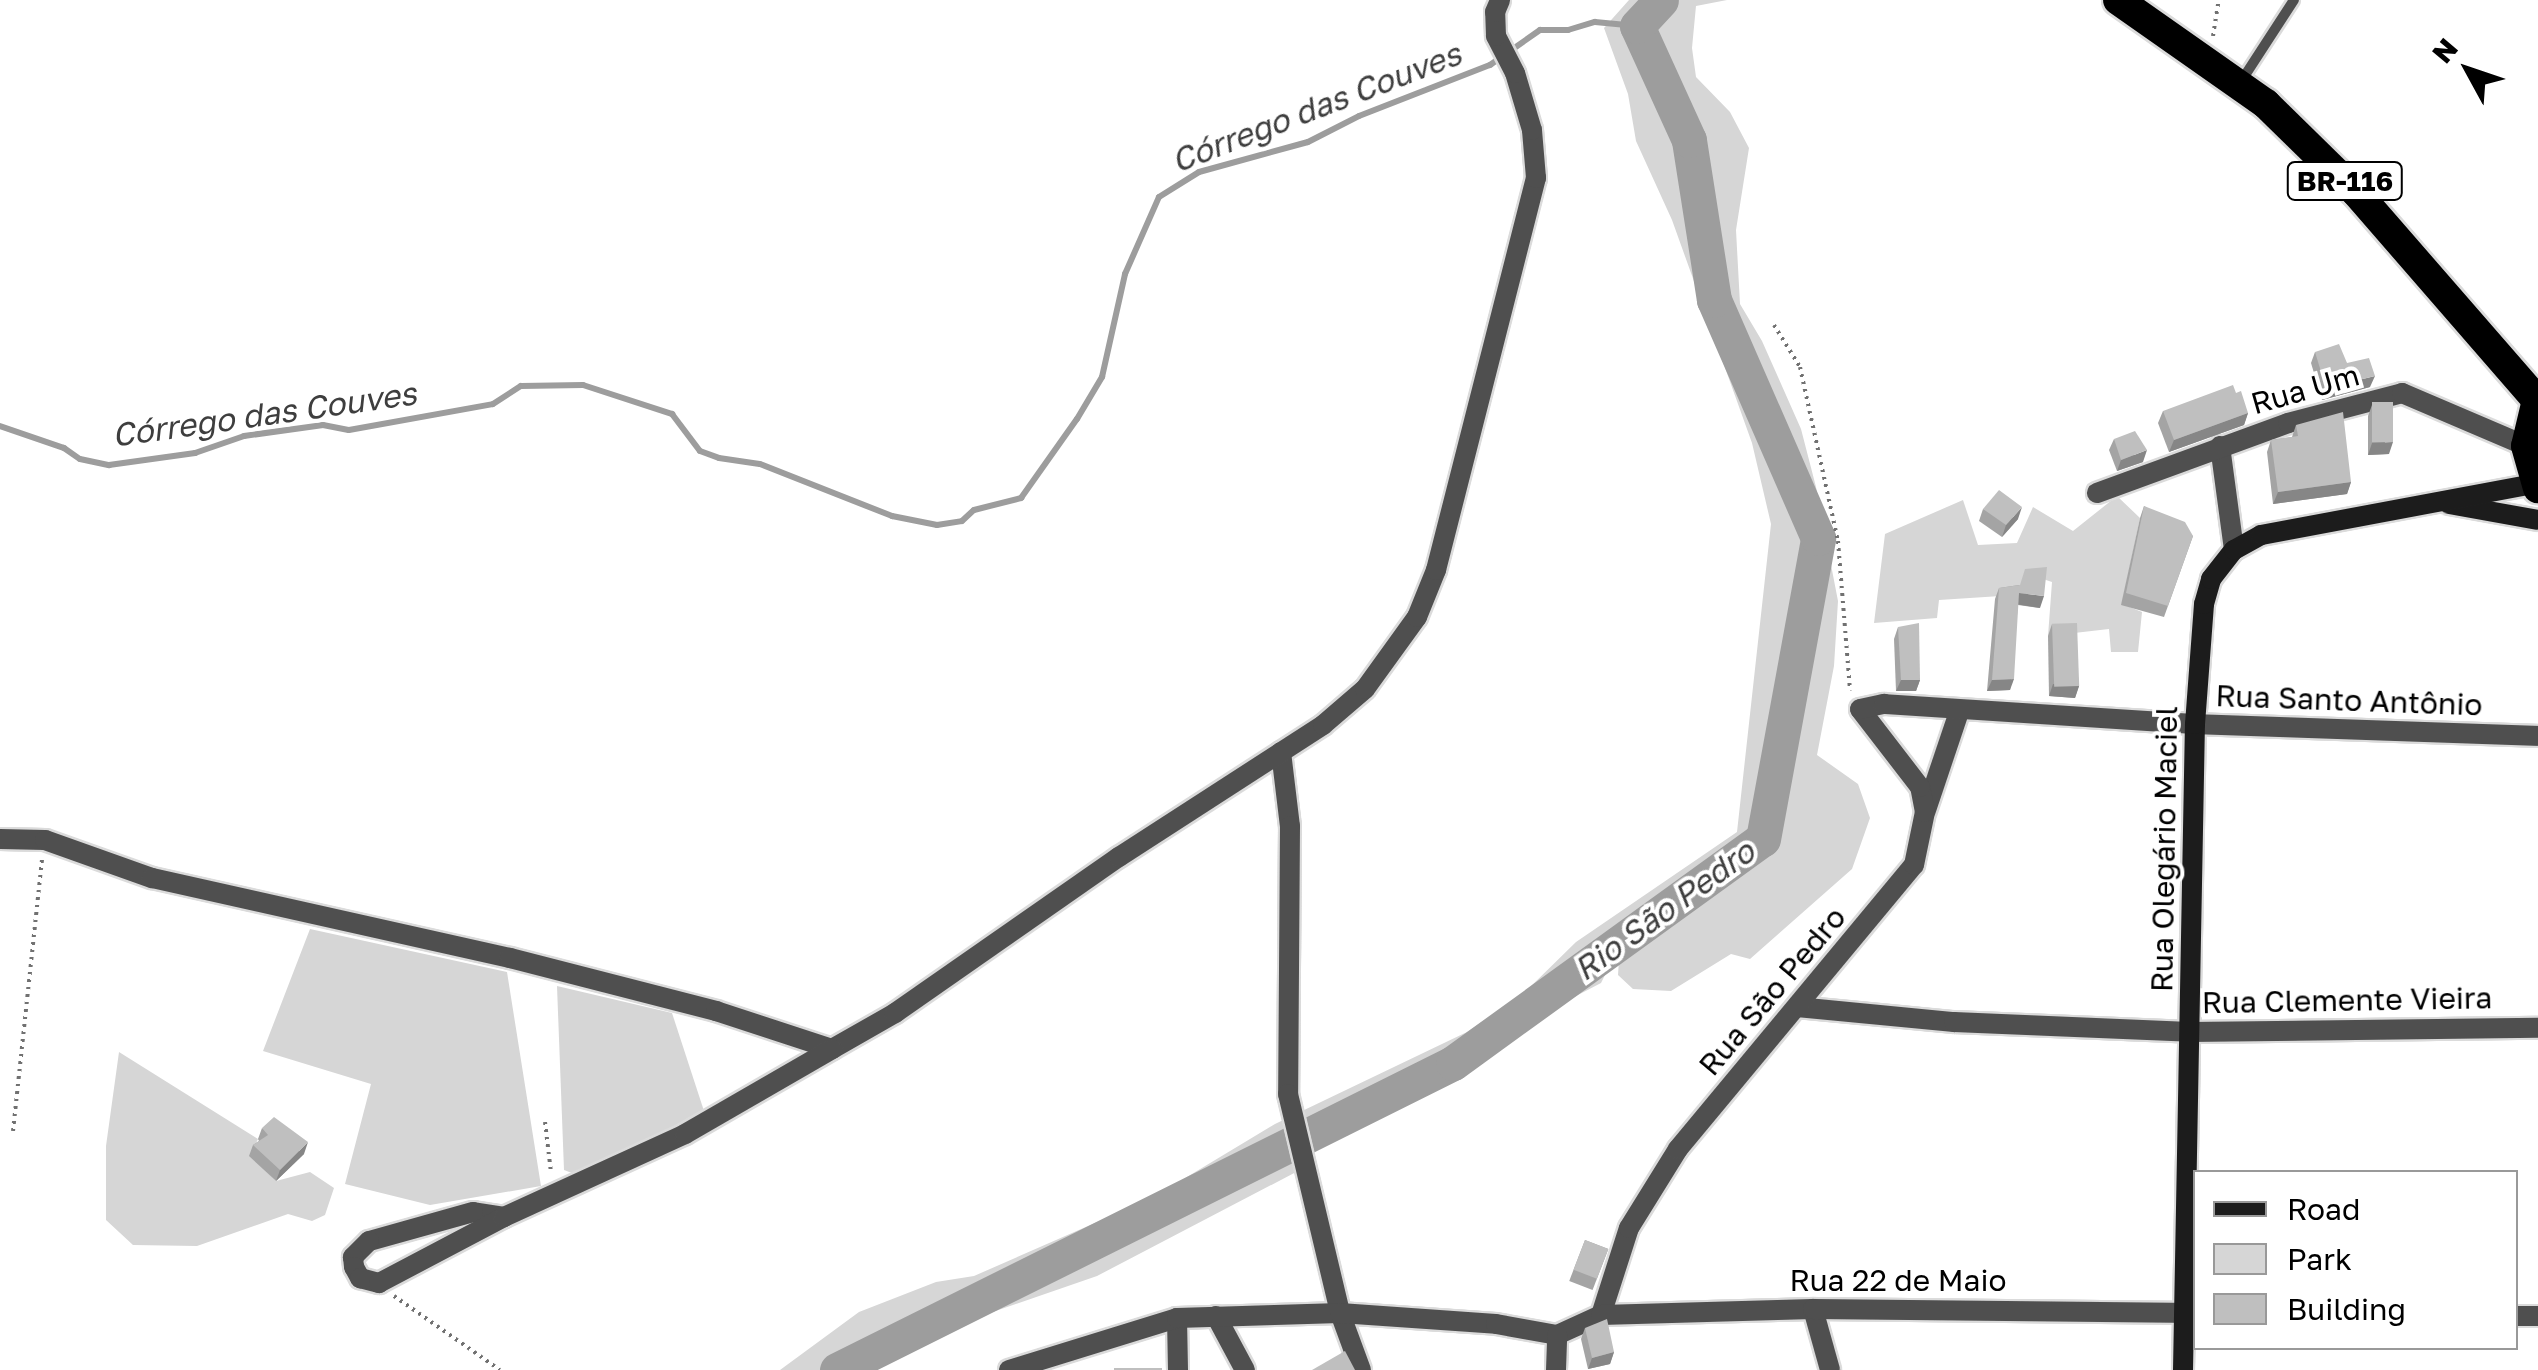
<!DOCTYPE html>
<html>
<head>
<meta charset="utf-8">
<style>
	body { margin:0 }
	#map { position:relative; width:2538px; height:1370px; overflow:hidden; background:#fff; font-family:"Golos Text",sans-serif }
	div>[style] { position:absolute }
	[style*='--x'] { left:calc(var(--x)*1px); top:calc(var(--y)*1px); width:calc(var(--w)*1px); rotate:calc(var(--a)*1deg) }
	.green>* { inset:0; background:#d6d6d6 }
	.stream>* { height:6px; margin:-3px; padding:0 3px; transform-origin:3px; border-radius:3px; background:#9d9d9d }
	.river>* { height:35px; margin:-17.5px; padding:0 17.5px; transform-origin:17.5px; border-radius:17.5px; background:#9d9d9d }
	.path>* { height:4px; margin-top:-2px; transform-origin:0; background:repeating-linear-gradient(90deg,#717171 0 2.5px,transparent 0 7.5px) }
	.roads { filter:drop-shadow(2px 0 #dbdbdb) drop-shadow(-2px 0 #dbdbdb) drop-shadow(0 2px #dbdbdb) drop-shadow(0 -2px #dbdbdb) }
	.lane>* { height:10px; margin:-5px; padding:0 5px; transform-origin:5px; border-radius:5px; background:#4f4f4f }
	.street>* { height:20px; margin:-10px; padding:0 10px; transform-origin:10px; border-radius:10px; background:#4f4f4f }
	.secondary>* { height:20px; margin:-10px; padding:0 10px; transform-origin:10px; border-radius:10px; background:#1c1c1c }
	.highway>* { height:30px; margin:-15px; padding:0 15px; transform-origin:15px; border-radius:15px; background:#000 }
	.wall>* { inset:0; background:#a4a4a4; transform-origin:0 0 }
	.shaded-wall>* { inset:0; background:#868686 }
	.building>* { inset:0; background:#bfbfbf; transform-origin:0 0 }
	span { translate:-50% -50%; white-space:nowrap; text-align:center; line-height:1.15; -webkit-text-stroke:8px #fff; paint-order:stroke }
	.shield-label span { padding:2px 8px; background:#fff; border:2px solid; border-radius:8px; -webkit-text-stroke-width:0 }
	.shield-label { font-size:28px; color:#000; font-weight:700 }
	.street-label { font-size:30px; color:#000 }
	.water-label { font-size:32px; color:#3e3e3e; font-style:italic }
	.legend { position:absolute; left:2193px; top:1170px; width:325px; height:180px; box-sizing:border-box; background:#fff; border:2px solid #999; margin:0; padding:12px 18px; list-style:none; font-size:30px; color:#000 }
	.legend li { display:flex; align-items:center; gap:20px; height:50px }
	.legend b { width:50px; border:2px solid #999 }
	.north { position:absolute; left:2418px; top:20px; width:100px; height:100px; -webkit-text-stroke:8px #fff; paint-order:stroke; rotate:310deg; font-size:28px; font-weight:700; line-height:40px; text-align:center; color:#000 }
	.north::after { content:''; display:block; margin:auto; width:35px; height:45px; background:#000; clip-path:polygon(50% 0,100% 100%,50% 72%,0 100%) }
</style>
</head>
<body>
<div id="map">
	<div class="green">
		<i style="clip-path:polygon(1629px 0,1727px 0,1696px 6px,1692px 48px,1696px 77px,1730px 112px,1749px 148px,1736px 230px,1740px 304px,1762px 341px,1801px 429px,1816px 487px,1838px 601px,1834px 666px,1817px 755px,1858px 784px,1870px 818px,1852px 869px,1750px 959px,1731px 954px,1671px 991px,1633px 989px,1618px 975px,1620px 945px,1601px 983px,1288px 1146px,1298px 1171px,1097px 1276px,920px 1337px,866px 1370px,780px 1370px,859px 1312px,936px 1282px,974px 1276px,1152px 1198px,1275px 1124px,1467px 1032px,1524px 993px,1576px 942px,1737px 832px,1771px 524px,1752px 443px,1672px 220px,1636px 141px,1628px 94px,1604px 28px)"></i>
		<i style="clip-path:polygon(2117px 496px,2140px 518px,2122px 604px,2142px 612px,2138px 652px,2111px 652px,2109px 629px,2048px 636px,2052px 582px,2043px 579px,2016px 595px,1939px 600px,1937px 618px,1874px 623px,1885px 534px,1963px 500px,1978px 545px,2017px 543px,2033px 507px,2073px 531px)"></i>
		<i style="clip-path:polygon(310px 929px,507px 972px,541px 1186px,430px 1205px,345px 1184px,371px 1084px,263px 1051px)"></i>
		<i style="clip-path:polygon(557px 986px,672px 1013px,704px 1111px,577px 1175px,564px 1170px)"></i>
		<i style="clip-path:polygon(119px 1052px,258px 1139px,250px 1156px,276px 1181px,310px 1172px,334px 1188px,325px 1215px,312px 1221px,288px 1214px,197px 1246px,133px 1245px,106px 1220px,106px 1146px)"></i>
	</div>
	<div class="stream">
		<i style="--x:0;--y:426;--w:68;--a:19"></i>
		<i style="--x:64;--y:448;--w:19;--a:35"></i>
		<i style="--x:80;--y:459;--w:30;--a:12"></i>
		<i style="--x:109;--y:465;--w:87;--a:-7.9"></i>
		<i style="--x:195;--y:453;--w:52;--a:-19.1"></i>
		<i style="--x:244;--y:436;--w:80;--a:-7.9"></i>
		<i style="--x:323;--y:425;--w:26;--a:11"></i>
		<i style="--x:349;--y:430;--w:146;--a:-10.2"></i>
		<i style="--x:493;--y:404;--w:33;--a:-33"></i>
		<i style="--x:521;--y:386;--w:62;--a:-0.9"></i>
		<i style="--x:583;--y:385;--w:94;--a:18"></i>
		<i style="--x:672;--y:414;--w:46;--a:52.9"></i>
		<i style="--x:700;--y:451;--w:20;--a:20"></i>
		<i style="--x:719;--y:458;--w:41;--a:8.3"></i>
		<i style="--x:760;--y:464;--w:142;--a:21.5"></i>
		<i style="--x:892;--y:516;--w:46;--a:11.3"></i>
		<i style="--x:937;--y:525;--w:25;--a:-9"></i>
		<i style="--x:962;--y:521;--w:16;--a:-43"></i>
		<i style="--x:974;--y:510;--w:49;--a:-14.3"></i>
		<i style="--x:1021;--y:498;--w:97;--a:-54.7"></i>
		<i style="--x:1077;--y:419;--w:49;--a:-59.2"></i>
		<i style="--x:1102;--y:377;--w:106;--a:-77.4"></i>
		<i style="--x:1125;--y:274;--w:84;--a:-66.2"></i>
		<i style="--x:1159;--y:197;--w:47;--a:-32"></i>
		<i style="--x:1199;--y:172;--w:113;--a:-15.4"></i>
		<i style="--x:1308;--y:142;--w:57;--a:-27"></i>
		<i style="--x:1359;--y:116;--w:141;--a:-21.3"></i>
		<i style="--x:1490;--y:65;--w:61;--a:-35"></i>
		<i style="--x:1540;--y:30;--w:28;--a:0"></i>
		<i style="--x:1568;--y:30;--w:28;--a:-17"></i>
		<i style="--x:1595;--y:22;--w:42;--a:5.4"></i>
	</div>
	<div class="river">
		<i style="--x:837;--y:1370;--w:688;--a:-26.49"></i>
		<i style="--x:1453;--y:1063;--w:382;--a:-35.9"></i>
		<i style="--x:1763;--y:839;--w:306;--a:-79.6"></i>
		<i style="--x:1818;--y:538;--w:260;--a:-113.6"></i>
		<i style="--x:1714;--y:300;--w:162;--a:-98.9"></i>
		<i style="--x:1689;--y:140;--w:125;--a:-114.5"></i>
		<i style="--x:1637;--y:26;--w:35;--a:-47"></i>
	</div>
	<div class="path">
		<i style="--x:2213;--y:36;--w:36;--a:-81"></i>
		<i style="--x:1774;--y:325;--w:49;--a:58.2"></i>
		<i style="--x:1800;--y:367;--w:178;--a:77.7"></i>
		<i style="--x:1838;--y:541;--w:150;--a:85.4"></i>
		<i style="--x:545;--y:1122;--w:50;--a:83.2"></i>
		<i style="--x:13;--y:1131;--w:274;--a:-83.9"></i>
		<i style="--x:394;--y:1296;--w:129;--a:34.9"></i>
	</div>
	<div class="roads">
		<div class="lane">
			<i style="--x:2240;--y:83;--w:99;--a:-57"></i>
		</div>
		<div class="street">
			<i style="--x:2220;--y:446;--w:105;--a:82.3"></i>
			<i style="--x:2097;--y:493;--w:203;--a:-20.1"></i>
			<i style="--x:2288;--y:423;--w:118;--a:-14.7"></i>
			<i style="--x:2402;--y:393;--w:135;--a:23.1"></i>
			<i style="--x:1281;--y:752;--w:75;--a:83.1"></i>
			<i style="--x:1290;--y:826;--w:268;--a:90.4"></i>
			<i style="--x:1288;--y:1094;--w:225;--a:76.6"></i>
			<i style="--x:1340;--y:1313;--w:61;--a:69.8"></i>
			<i style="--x:1926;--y:810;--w:103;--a:-71.4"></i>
			<i style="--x:0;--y:839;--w:45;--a:1.3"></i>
			<i style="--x:45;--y:840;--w:114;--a:19.6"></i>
			<i style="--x:152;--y:878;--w:367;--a:12.6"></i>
			<i style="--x:510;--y:958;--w:213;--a:14.4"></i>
			<i style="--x:716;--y:1011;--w:122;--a:18.1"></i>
			<i style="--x:832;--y:1049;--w:73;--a:-29.7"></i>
			<i style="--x:895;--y:1013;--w:273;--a:-34.9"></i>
			<i style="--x:1119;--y:857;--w:243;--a:-32.9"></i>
			<i style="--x:1323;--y:725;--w:55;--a:-40.6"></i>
			<i style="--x:1365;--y:689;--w:89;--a:-54.2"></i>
			<i style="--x:1417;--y:617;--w:51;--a:-68"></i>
			<i style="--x:1436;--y:570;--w:405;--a:-75.7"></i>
			<i style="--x:1536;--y:178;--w:48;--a:-94.8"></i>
			<i style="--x:1532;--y:130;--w:59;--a:-106.6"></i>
			<i style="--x:1515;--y:73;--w:42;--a:-117.2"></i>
			<i style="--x:1496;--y:36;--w:24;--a:-92"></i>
			<i style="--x:1495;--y:12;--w:13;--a:-67"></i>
			<i style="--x:1797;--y:1007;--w:158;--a:5.5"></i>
			<i style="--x:1954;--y:1022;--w:236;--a:2.4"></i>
			<i style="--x:2190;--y:1032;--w:348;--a:-0.7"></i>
			<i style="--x:504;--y:1217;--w:31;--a:-171"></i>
			<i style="--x:473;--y:1212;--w:108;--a:164.4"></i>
			<i style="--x:369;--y:1241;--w:23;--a:135"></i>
			<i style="--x:353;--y:1257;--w:10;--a:84"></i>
			<i style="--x:354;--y:1267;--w:13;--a:61"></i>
			<i style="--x:360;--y:1278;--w:20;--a:15"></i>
			<i style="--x:379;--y:1283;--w:141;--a:-27.8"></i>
			<i style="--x:504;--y:1217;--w:199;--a:-24.6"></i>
			<i style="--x:685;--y:1134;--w:170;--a:-30"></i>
			<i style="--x:1813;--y:1309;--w:63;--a:74.4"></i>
			<i style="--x:1601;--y:1315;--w:91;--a:-72.2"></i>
			<i style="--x:1629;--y:1228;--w:93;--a:-58.2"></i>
			<i style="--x:1678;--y:1149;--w:369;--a:-50.3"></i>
			<i style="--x:1914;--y:865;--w:54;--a:-78.3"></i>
			<i style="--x:1925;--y:812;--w:25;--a:-101"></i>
			<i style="--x:1920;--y:787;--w:98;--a:-127.6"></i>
			<i style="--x:1860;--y:709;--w:25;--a:-12"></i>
			<i style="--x:1884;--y:704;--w:312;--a:3.7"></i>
			<i style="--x:2195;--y:724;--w:343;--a:2"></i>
			<i style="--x:1216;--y:1316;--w:61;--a:61.8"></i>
			<i style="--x:2516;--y:1316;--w:22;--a:0"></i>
			<i style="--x:1177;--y:1318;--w:52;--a:88.9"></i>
			<i style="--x:1009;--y:1370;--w:176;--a:-17.2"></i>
			<i style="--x:1177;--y:1318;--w:163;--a:-1.8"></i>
			<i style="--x:1340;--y:1313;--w:156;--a:4"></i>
			<i style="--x:1496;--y:1324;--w:62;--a:10.2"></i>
			<i style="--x:1557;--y:1335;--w:48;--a:-24.4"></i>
			<i style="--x:1601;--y:1315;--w:212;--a:-1.6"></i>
			<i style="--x:1813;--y:1309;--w:383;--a:0.6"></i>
			<i style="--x:1556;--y:1370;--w:35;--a:-88"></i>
		</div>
		<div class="secondary">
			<i style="--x:2449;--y:504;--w:90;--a:10.2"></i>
			<i style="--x:2183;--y:1370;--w:646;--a:-88.94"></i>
			<i style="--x:2195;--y:724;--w:120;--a:-85.7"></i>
			<i style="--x:2204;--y:604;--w:26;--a:-74"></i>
			<i style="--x:2211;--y:579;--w:37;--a:-52"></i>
			<i style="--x:2234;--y:550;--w:31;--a:-29"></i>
			<i style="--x:2261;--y:535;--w:282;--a:-10.6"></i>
		</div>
		<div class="highway">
			<i style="--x:2118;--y:0;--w:181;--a:35.1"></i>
			<i style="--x:2266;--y:104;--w:126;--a:44.4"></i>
			<i style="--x:2356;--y:192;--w:277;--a:49"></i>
			<i style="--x:2537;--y:400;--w:47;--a:103.4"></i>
			<i style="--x:2526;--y:446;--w:44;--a:74.1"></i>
		</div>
	</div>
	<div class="wall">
		<i style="clip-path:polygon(2315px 352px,2347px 363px,2370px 387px,2322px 400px,2311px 363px)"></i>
		<i style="clip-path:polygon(2372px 405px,2389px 454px,2368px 455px,2368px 416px)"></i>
		<i style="clip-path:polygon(2163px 411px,2248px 413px,2244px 425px,2169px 452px,2158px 423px)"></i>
		<i style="clip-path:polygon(2296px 425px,2351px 482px,2347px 494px,2273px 504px,2267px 452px,2271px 440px,2292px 437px)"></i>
		<i style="clip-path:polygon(2114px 439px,2143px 462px,2117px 471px,2109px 450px)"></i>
		<i style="clip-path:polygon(2144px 506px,2193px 536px,2164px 617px,2121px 605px,2140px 518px)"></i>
		<i style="clip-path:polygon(1983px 509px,2018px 519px,2002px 537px,1979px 521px)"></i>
		<i style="clip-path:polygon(2019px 585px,2040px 608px,2018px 605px,2010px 690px,1987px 691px,1995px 599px,1999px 588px)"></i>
		<i style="clip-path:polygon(2052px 624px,2079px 686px,2075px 698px,2049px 696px,2048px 636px)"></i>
		<i style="clip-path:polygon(1898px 627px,1920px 680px,1916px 691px,1896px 691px,1894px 639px)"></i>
		<i style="clip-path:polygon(262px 1128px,304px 1154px,276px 1181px,249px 1156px,253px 1145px,259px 1141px,258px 1139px)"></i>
		<i style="left:1585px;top:1240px;width:25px;height:44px;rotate:21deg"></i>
		<i style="clip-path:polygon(1585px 1328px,1614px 1352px,1610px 1364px,1588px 1369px,1581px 1339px)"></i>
	</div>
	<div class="shaded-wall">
		<i style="clip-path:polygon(2375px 376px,2370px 387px,2322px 400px,2326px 388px)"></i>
		<i style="clip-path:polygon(2248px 413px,2244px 425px,2169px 452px,2174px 440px)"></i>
		<i style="clip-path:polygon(2393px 442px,2389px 454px,2368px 455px,2372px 443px)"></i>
		<i style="clip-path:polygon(2147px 450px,2143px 462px,2117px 471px,2121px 460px)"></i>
		<i style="clip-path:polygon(2351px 482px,2347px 494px,2273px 504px,2278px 492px)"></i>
		<i style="clip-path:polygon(2022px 507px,2018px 519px,2002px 537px,2006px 525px)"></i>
		<i style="clip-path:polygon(2019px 593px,2044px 596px,2040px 608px,2015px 604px)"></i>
		<i style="clip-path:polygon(2014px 679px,2010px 690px,1987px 691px,1992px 680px)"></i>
		<i style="clip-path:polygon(1901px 680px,1920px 680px,1916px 691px,1896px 691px)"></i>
		<i style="clip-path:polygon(2053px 684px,2079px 686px,2075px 698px,2049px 696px)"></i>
		<i style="clip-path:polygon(308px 1142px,304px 1154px,276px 1181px,280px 1170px)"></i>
		<i style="clip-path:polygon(1614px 1352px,1610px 1364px,1588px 1369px,1592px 1358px)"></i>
	</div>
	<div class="building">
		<i style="clip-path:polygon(2339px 344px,2347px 363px,2369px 358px,2375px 376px,2326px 388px,2315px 352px)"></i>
		<i style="clip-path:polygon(2233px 385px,2236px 393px,2241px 391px,2248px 413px,2174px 440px,2163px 411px)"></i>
		<i style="left:2393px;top:402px;width:40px;height:21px;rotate:90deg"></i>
		<i style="clip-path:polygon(2343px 412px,2351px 482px,2278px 492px,2271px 440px,2298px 436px,2296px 425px)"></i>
		<i style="clip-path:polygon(2135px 431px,2147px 450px,2121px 460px,2114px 439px)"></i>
		<i style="clip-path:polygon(1999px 490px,2022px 507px,2006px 525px,1983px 509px)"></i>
		<i style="clip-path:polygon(2144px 506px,2185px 522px,2193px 536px,2168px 606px,2126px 593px)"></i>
		<i style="clip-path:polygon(2047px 567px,2044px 596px,2019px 593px,2014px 679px,1992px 680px,1999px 588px,2020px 585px,2025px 569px)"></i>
		<i style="clip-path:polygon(1919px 623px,1920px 680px,1901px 680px,1898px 627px)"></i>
		<i style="left:2077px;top:623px;width:63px;height:25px;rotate:88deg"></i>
		<i style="clip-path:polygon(274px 1117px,308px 1142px,280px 1170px,253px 1145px,268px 1135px,262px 1128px)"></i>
		<i style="left:1585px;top:1240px;width:25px;height:32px;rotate:21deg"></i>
		<i style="clip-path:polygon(1607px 1319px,1614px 1352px,1592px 1358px,1585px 1328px)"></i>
		<i style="clip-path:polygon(1345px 1351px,1355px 1370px,1312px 1370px)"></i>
		<i style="left:1114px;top:1368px;width:48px;height:2px"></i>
	</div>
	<div class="shield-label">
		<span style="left:2345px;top:181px">BR-116</span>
	</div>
	<div class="street-label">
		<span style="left:2305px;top:389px;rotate:-16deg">Rua Um</span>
		<span style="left:2349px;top:700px;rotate:2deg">Rua Santo Antônio</span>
		<span style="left:2164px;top:849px;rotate:-89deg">Rua Olegário Maciel</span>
		<span style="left:1772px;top:991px;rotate:-50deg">Rua São Pedro</span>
		<span style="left:2347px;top:1000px;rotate:-1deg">Rua Clemente Vieira</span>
		<span style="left:1898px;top:1280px">Rua 22 de Maio</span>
	</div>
	<div class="water-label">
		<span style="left:1316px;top:107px;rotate:-21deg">Córrego das Couves</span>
		<span style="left:264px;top:414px;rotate:-8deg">Córrego das Couves</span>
		<span style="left:1664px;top:910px;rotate:-36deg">Rio São Pedro</span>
	</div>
	<ul class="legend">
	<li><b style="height:12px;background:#1c1c1c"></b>Road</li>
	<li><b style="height:28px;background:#d6d6d6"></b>Park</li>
	<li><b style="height:28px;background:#bfbfbf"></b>Building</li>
	</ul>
	<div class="north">N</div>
</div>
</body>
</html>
